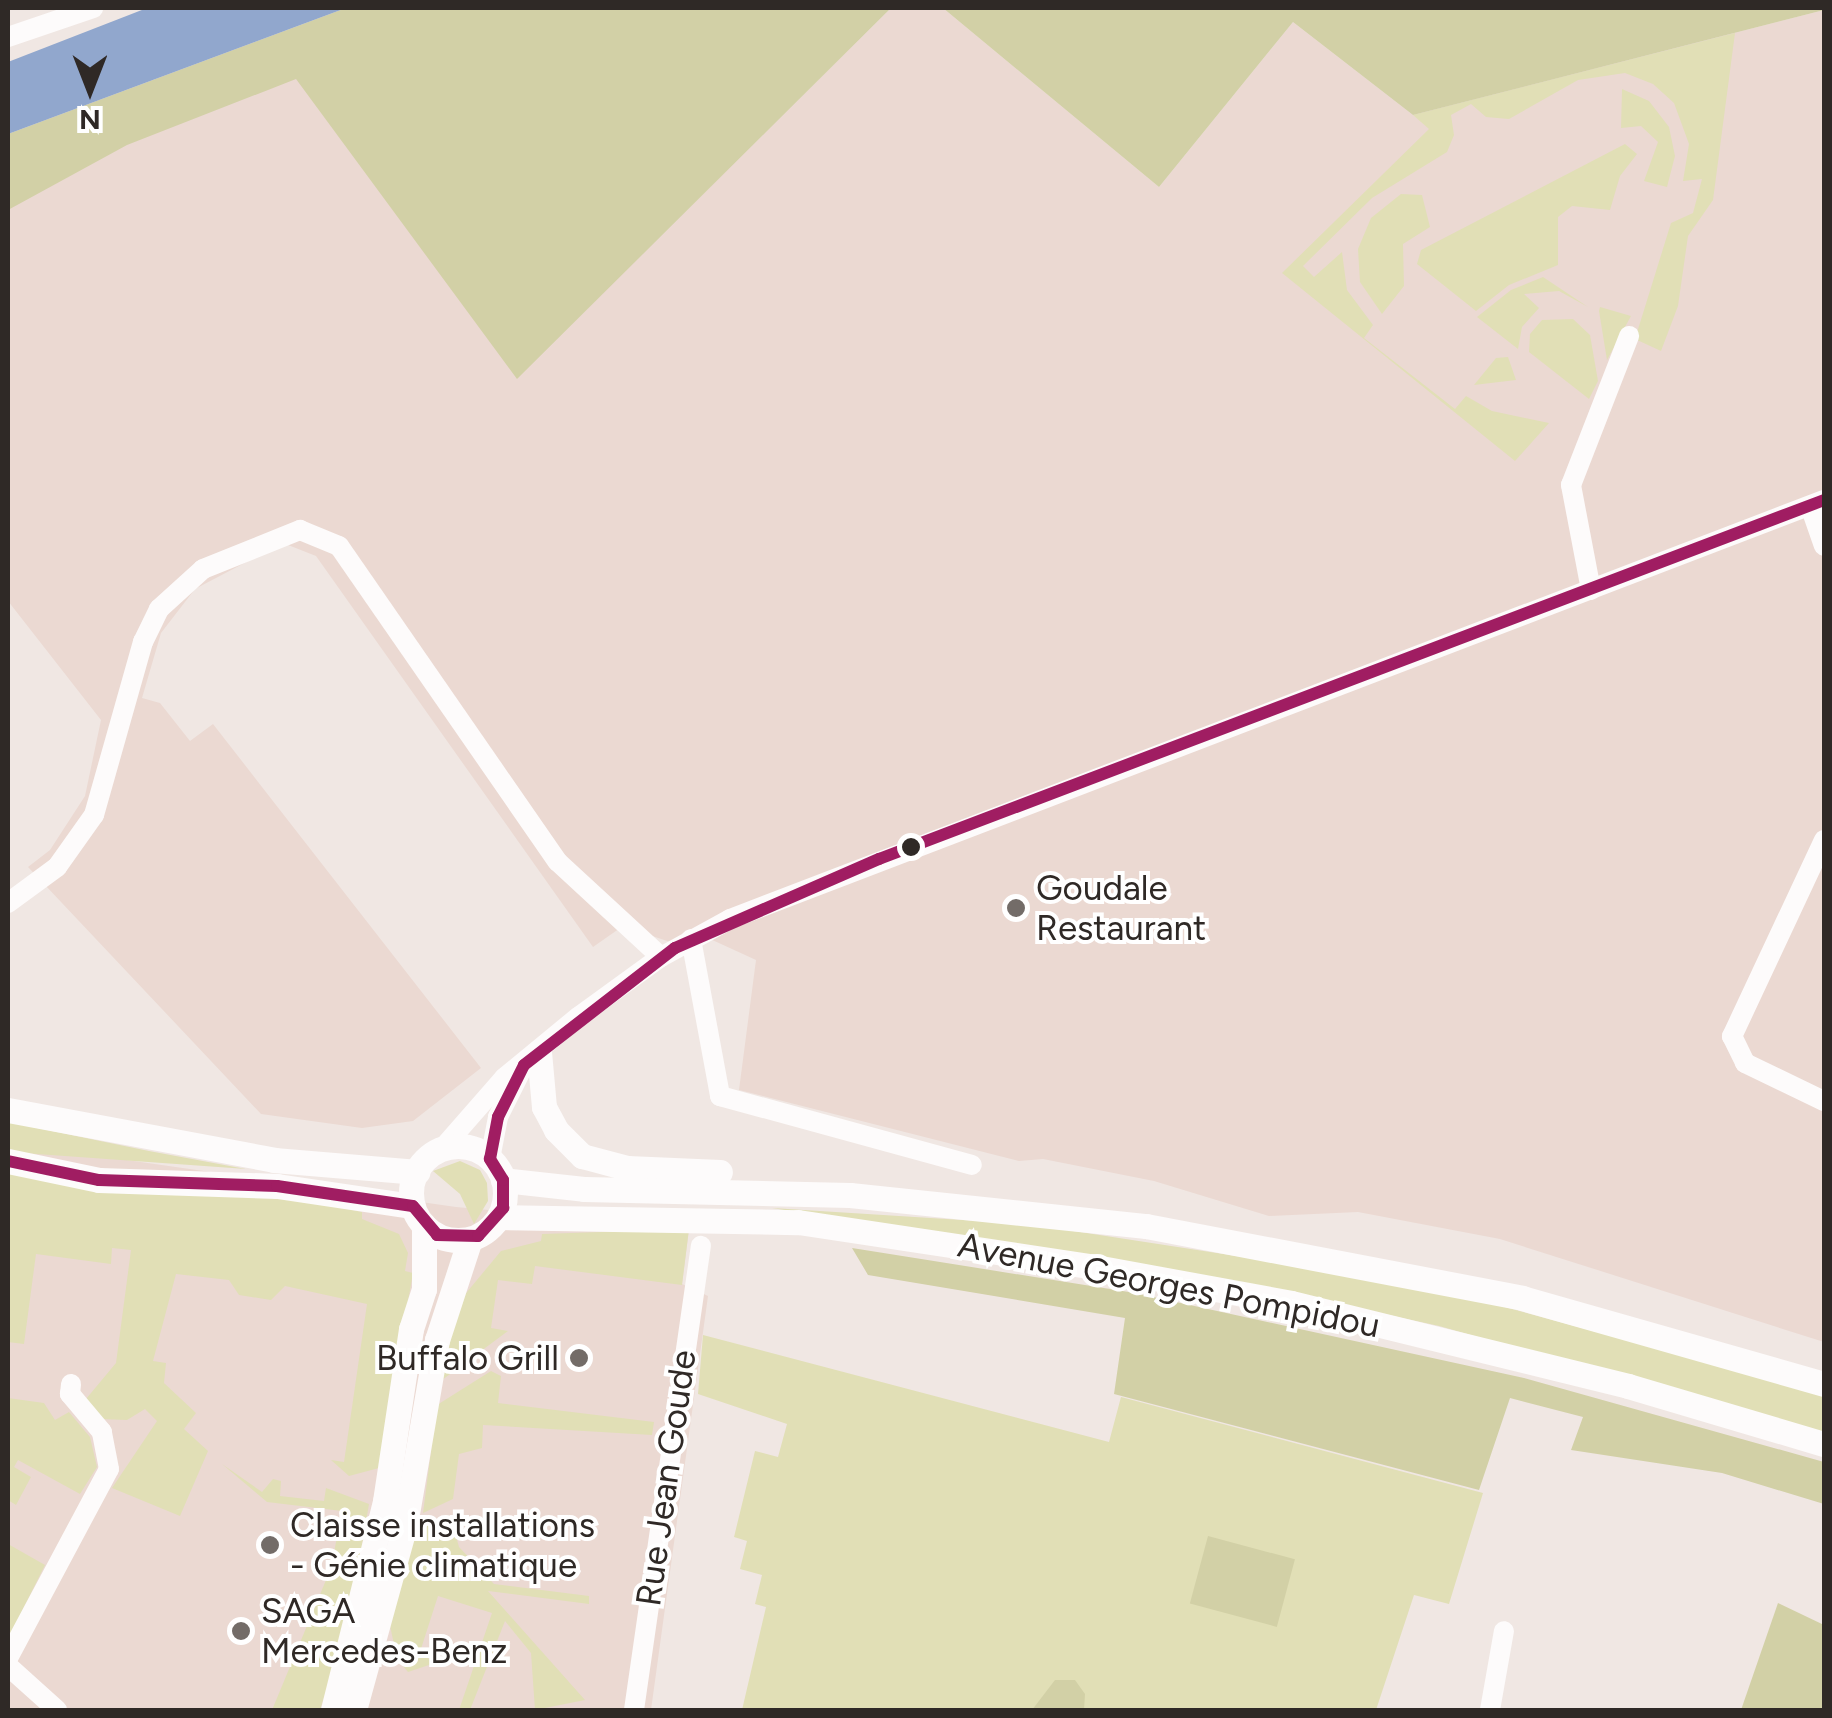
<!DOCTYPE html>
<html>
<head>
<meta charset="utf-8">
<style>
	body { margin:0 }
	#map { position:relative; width:1832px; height:1718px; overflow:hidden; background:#f0e7e3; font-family:Figtree,sans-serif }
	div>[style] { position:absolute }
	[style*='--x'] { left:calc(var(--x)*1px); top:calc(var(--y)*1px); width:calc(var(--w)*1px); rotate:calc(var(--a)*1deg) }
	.built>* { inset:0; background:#ebd9d2 }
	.green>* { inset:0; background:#e1dfb6 }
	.forest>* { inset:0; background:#d2d0a6; transform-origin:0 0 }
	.water>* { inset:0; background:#91a7cd }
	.minor>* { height:20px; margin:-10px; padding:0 10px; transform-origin:10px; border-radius:10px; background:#fdfbfb }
	.major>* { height:25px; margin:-12.5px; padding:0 12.5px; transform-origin:12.5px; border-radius:12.5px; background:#fdfbfb }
	.major>.ring { margin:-12.5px; padding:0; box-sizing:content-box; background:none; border:25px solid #fdfbfb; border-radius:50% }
	.bus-1>* { height:12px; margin:-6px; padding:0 6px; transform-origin:6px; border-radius:6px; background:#a01d62 }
	.dots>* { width:28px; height:28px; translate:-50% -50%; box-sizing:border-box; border:5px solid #fff; border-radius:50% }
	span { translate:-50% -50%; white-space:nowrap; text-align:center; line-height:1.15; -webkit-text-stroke:8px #fff; paint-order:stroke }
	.poi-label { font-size:35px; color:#2f2926 }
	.left { translate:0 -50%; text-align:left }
	.right { translate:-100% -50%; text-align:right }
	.street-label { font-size:35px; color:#2f2926 }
	.frame { position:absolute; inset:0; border:10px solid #2f2926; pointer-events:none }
	.north { position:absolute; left:40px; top:40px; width:100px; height:100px; -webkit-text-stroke:8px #fff; paint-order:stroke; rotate:180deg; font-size:28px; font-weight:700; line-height:40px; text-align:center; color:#2f2926 }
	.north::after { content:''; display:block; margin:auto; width:35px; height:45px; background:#2f2926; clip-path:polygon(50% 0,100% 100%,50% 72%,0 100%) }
</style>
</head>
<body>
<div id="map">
	<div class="built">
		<i style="clip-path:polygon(891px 8px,943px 8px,1159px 187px,1293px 22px,1413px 115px,1824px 10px,1824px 1342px,1500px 1239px,1358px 1212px,1269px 1216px,1154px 1181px,1043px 1159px,1019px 1161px,739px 1090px,756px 960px,697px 933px,670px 942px,623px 926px,593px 947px,316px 556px,283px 543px,195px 589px,161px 633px,142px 698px,160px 703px,190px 741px,213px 724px,481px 1068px,413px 1121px,362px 1128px,261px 1114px,28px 867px,50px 850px,85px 796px,101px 720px,8px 601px,8px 183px,296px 78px,517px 378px)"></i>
		<i style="clip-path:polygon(8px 1143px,456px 1207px,689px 1229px,682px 1284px,708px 1296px,651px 1710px,8px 1710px)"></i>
	</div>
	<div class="green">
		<i style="clip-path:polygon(1735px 33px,1713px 200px,1688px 236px,1678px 306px,1661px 351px,1635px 339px,1671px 223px,1693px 213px,1702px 179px,1683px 181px,1689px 144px,1674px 103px,1653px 84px,1625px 73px,1578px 80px,1509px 119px,1486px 117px,1471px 104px,1451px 115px,1454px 135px,1447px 152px,1372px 198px,1303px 266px,1314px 277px,1342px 252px,1347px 290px,1373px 325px,1364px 338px,1455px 409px,1466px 396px,1492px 411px,1549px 423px,1515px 461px,1282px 273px,1429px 129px,1413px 115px)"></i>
		<i style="clip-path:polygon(1622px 89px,1649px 101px,1669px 127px,1675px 156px,1667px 187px,1644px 181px,1658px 142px,1641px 126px,1621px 128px)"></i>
		<i style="clip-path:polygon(1625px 144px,1637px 154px,1620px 176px,1610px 210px,1572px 206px,1558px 217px,1558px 265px,1509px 285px,1476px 311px,1417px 264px,1421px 250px)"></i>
		<i style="clip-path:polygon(1401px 194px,1422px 195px,1430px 227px,1403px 244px,1404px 286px,1382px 314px,1360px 282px,1358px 249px,1371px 218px)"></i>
		<i style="clip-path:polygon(1543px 277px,1588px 307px,1559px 291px,1524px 294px,1539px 308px,1522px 327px,1518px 349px,1477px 317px,1511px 290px)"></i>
		<i style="clip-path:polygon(1600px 307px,1631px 316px,1607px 360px,1599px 311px)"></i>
		<i style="clip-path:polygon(1573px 319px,1590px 335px,1598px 381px,1589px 399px,1529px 352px,1530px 334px,1542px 320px)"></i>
		<i style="clip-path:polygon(1508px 357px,1516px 380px,1474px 385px,1496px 358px)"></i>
		<i style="clip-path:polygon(8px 1122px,149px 1151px,246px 1169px,23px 1153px,8px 1149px)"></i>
		<i style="clip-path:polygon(460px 1161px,480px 1170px,487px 1183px,488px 1201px,474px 1224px,460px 1194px,433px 1171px)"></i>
		<i style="clip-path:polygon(8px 1174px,304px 1200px,362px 1212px,362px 1219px,399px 1234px,408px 1253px,405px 1271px,413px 1273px,379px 1468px,349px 1476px,331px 1460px,344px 1462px,367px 1304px,285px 1286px,271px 1300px,239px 1295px,229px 1280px,176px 1274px,153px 1361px,166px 1363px,164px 1383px,196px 1413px,184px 1429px,208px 1451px,180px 1516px,112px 1488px,157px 1421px,145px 1409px,127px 1420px,100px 1419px,86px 1399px,116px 1363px,131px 1250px,112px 1248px,111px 1264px,36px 1254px,24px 1344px,8px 1342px)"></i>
		<i style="clip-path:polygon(772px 1208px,1028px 1224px,1346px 1273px,1501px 1306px,1824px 1394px,1824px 1434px,1439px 1326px,1265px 1288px)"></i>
		<i style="clip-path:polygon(689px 1229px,682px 1285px,535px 1266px,532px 1284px,498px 1280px,491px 1328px,508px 1331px,442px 1380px,450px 1325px,462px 1298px,501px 1251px,541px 1241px,542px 1234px)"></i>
		<i style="clip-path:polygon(703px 1335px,1109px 1442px,1121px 1397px,1483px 1493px,1449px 1604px,1414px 1595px,1376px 1710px,742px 1710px,766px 1607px,755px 1604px,762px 1575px,740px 1569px,747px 1541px,734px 1537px,755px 1451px,778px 1457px,787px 1424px,698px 1394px)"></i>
		<i style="clip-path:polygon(491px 1371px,501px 1376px,498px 1403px,654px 1422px,652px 1435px,483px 1425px,482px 1448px,459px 1454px,453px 1499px,423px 1513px,437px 1405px)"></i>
		<i style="clip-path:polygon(8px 1398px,44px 1403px,55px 1420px,69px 1412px,90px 1437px,97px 1467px,80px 1494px,18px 1460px,14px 1467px,31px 1477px,16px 1505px,8px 1500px)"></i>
		<i style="clip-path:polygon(222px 1464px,262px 1492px,273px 1479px,281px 1481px,280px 1496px,324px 1501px,326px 1488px,369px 1504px,350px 1616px,320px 1710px,272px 1710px,331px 1568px,342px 1511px,267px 1502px)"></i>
		<i style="clip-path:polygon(451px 1518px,459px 1547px,494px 1584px,589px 1596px,589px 1604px,488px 1591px,585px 1700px,535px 1710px,531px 1653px,505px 1621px,470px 1710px,459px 1710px,492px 1613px,438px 1596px,419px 1655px,438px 1662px,408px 1672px,397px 1659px,388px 1616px,415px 1535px,422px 1525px)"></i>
		<i style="clip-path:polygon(8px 1544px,45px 1565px,8px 1639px)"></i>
	</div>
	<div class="forest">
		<i style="clip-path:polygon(346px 8px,891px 8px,517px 379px,296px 79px,127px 145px,8px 210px,8px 134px)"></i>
		<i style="clip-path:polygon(943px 8px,1824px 8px,1824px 10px,1413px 115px,1293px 22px,1159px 187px)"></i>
		<i style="clip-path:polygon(852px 1248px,1135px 1293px,1524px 1378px,1824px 1462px,1824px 1504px,1722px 1473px,1571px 1450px,1583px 1417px,1510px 1398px,1479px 1490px,1114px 1394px,1125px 1318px,868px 1275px)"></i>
		<i style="left:1208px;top:1536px;width:90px;height:70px;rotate:15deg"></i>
		<i style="clip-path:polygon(1778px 1603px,1824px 1625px,1824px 1710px,1741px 1710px)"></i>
		<i style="clip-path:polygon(1055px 1680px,1075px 1680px,1085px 1694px,1084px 1710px,1032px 1710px)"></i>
	</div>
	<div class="water">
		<i style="clip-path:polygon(147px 8px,346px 8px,8px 134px,8px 62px)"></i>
	</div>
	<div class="minor">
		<i style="--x:8;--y:37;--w:90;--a:-18.8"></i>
		<i style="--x:1810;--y:506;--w:42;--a:70.7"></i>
		<i style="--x:1591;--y:590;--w:107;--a:-100.8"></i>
		<i style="--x:1571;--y:485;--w:160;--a:-68.7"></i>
		<i style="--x:1824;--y:840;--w:217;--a:115.1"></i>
		<i style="--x:1732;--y:1036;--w:30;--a:64"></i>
		<i style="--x:1745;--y:1063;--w:88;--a:25.7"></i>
		<i style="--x:8;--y:903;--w:61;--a:-36.3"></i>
		<i style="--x:57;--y:867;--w:64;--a:-54.6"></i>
		<i style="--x:94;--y:815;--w:180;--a:-74.2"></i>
		<i style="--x:143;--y:642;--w:37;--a:-64"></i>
		<i style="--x:159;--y:609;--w:59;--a:-42.3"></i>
		<i style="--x:203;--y:569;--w:105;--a:-21.9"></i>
		<i style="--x:300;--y:530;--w:42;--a:22.3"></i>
		<i style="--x:339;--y:546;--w:384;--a:55.3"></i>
		<i style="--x:558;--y:862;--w:140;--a:42.7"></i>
		<i style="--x:691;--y:939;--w:160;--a:79.5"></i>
		<i style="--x:720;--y:1096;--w:261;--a:15.3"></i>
		<i style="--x:441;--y:1150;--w:96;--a:-48.8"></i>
		<i style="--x:504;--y:1078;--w:96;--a:-39.5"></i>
		<i style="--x:578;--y:1017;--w:102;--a:-35.9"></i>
		<i style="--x:661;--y:957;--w:79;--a:-28.8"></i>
		<i style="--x:730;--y:919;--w:1171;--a:-20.96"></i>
		<i style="--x:490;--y:1159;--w:43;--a:-79.2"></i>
		<i style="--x:498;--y:1117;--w:58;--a:-63.4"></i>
		<i style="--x:8;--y:1658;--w:214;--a:-61.9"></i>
		<i style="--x:109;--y:1469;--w:38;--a:-101"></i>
		<i style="--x:102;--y:1432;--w:50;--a:-130.1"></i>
		<i style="--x:70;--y:1394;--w:10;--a:-84"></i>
		<i style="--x:8;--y:1666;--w:66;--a:41.9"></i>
		<i style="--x:634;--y:1710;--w:469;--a:-81.8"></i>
		<i style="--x:1490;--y:1710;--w:80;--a:-80"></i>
	</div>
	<div class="major">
		<i style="--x:539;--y:1052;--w:55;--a:84.8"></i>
		<i style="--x:544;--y:1107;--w:26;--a:62"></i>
		<i style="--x:556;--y:1130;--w:37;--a:45"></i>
		<i style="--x:582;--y:1156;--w:47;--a:14.9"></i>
		<i style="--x:627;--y:1168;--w:93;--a:2.5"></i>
		<i style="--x:8;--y:1110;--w:271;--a:10.6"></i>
		<i style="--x:274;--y:1160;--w:144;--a:4.8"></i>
		<i class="ring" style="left:411px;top:1146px;width:69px;height:69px"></i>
		<i style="--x:8;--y:1161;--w:93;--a:11.8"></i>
		<i style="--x:99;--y:1180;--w:178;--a:1.9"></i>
		<i style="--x:277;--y:1186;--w:137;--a:8.4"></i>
		<i style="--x:503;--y:1180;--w:81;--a:6.3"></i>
		<i style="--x:584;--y:1189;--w:266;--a:1.3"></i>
		<i style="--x:850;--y:1195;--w:298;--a:6"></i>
		<i style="--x:1146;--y:1226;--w:383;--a:10.8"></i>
		<i style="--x:1522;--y:1298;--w:314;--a:15.9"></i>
		<i style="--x:499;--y:1217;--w:299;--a:1"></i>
		<i style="--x:798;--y:1222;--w:295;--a:8.6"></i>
		<i style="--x:1090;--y:1266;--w:204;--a:10.4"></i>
		<i style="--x:1291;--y:1303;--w:347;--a:13.8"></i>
		<i style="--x:1628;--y:1386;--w:204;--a:16.5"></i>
		<i style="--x:333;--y:1710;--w:215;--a:-76"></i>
		<i style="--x:385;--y:1501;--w:174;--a:-81.4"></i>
		<i style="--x:411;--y:1329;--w:42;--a:-72"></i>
		<i style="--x:424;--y:1289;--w:64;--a:-90"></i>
		<i style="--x:354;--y:1710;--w:192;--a:-74.6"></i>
		<i style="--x:405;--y:1525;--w:188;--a:-80.2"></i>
		<i style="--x:437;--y:1340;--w:106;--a:-71.9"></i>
	</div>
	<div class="bus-1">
		<i style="--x:8;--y:1161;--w:93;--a:11.8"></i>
		<i style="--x:99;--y:1180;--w:178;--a:1.9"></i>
		<i style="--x:277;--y:1186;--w:137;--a:8.4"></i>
		<i style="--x:413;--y:1206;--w:38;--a:50"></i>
		<i style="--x:437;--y:1235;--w:41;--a:1.4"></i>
		<i style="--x:478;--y:1236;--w:38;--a:-48"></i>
		<i style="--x:503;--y:1208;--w:28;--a:-90"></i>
		<i style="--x:503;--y:1180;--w:25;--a:-122"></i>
		<i style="--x:490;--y:1159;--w:43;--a:-79.2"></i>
		<i style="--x:498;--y:1117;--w:58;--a:-63.4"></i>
		<i style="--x:524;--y:1065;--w:191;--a:-37.8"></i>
		<i style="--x:675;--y:948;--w:223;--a:-23.6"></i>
		<i style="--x:879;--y:859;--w:1011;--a:-20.8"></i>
	</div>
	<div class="dots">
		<i style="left:911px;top:847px;background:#2f2926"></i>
		<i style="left:1016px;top:908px;background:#736c68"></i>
		<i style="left:579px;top:1358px;background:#736c68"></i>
		<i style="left:270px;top:1545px;background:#736c68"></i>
		<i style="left:241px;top:1631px;background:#736c68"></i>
	</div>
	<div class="poi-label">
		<span class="left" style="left:1036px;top:908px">Goudale<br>Restaurant</span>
		<span class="right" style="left:559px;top:1358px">Buffalo Grill</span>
		<span class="left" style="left:290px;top:1545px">Claisse installations<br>- Génie climatique</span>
		<span class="left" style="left:261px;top:1631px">SAGA<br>Mercedes-Benz</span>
	</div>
	<div class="street-label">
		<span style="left:1169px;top:1285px;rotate:11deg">Avenue Georges Pompidou</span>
		<span style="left:666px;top:1478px;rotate:-82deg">Rue Jean Goude</span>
	</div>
	<div class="frame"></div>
	<div class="north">N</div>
</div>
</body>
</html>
